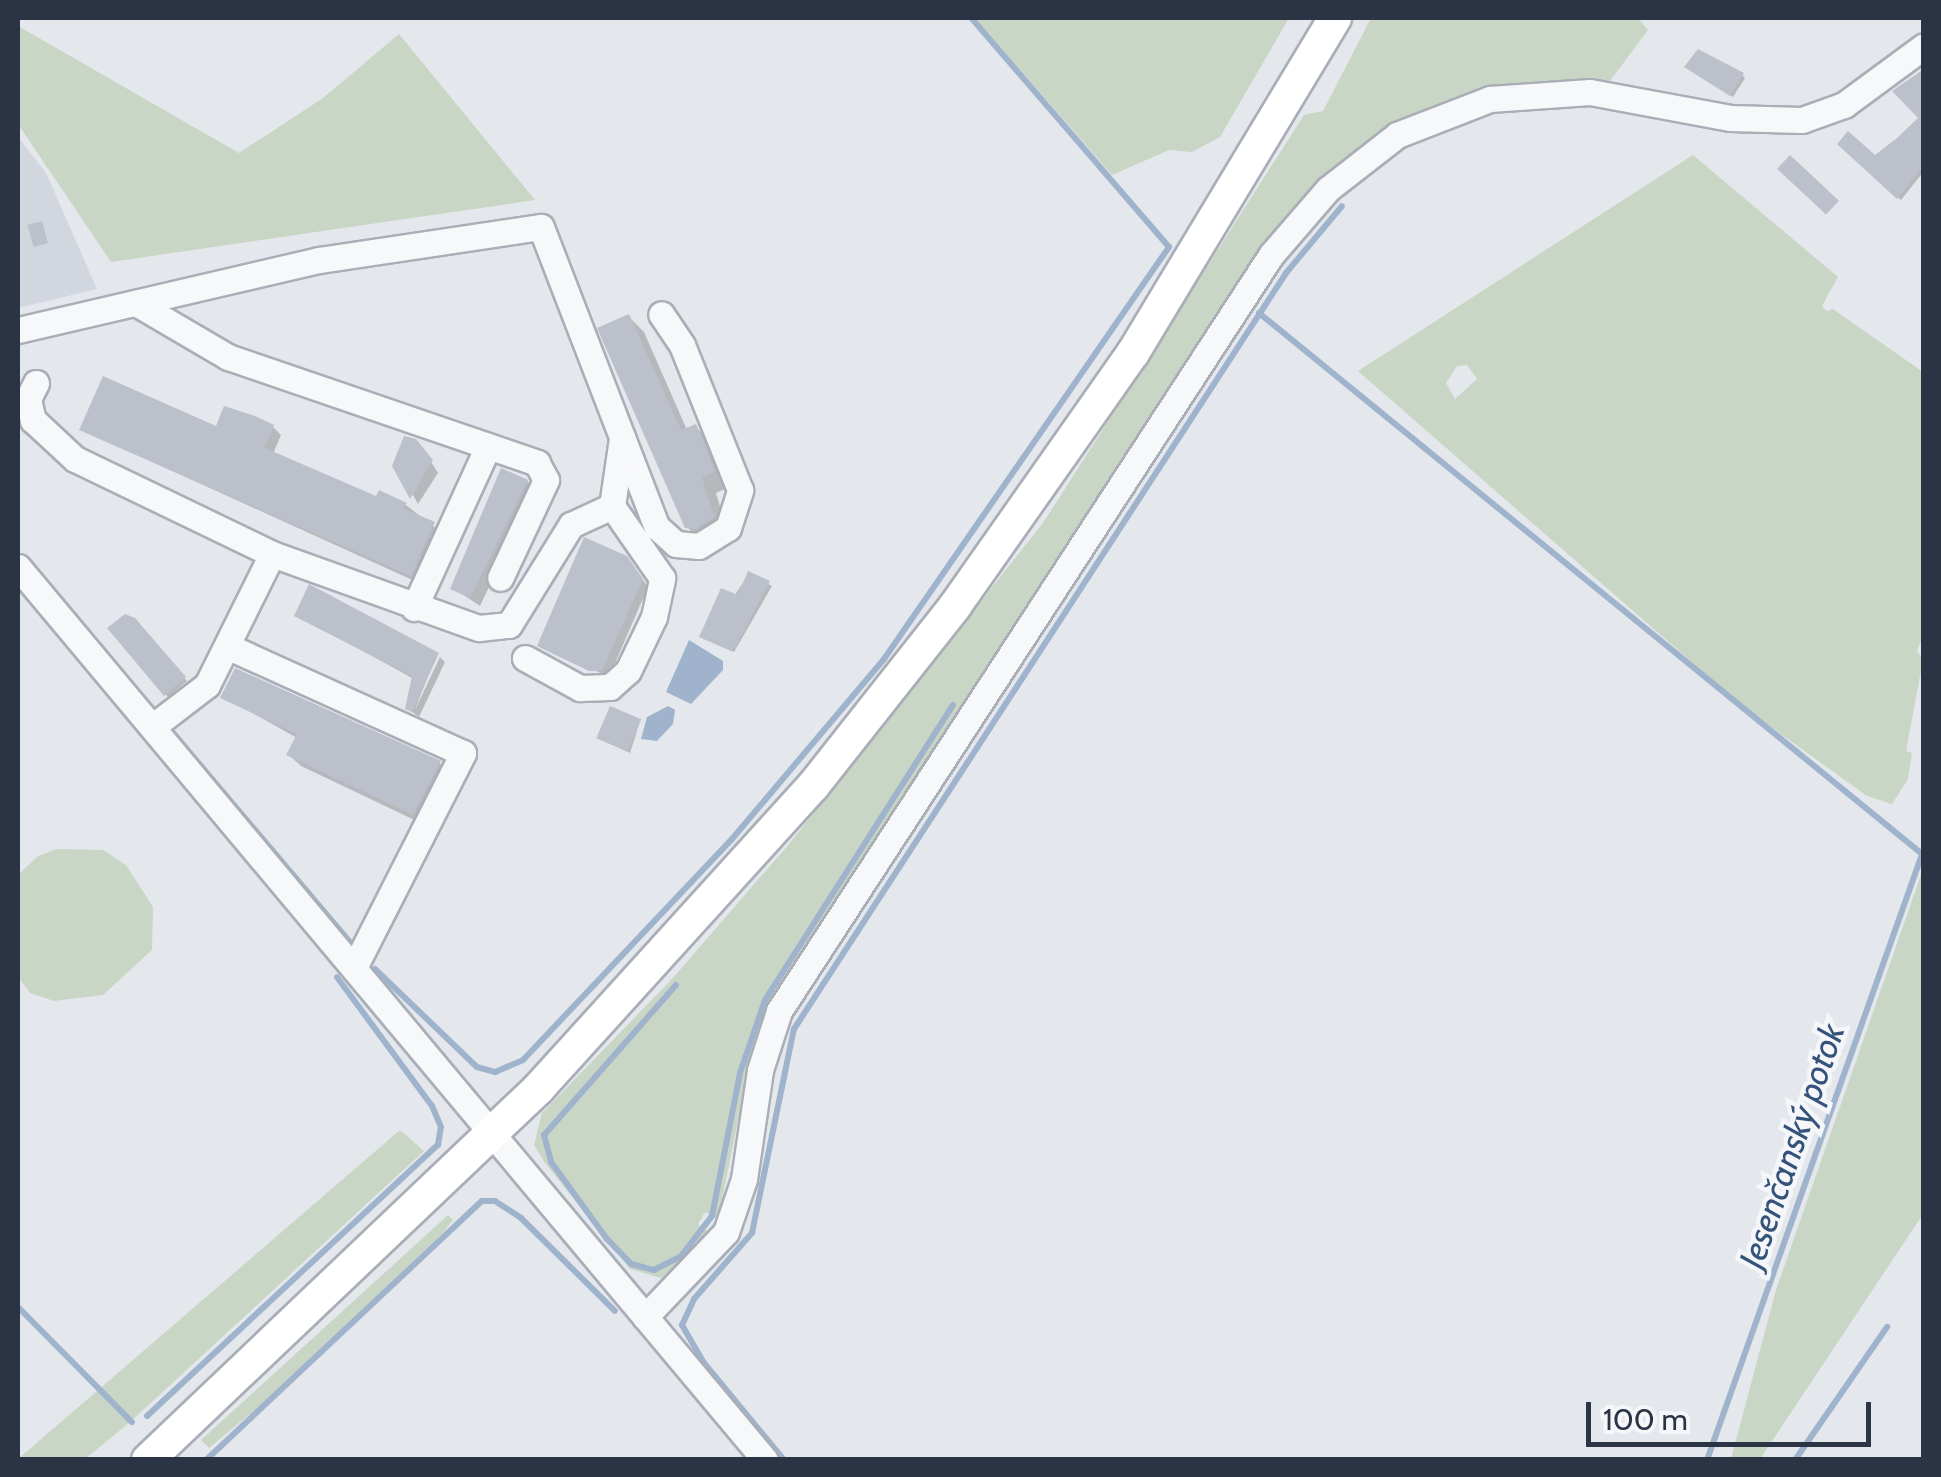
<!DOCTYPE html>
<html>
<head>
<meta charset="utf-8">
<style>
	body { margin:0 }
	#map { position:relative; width:1941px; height:1477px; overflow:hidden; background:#e4e7ec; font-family:Cabin,sans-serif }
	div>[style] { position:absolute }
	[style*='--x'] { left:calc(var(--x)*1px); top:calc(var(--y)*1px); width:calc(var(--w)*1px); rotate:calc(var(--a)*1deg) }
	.built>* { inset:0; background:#d2d6de }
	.green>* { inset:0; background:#c9d6c5 }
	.water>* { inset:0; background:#9fb4cc }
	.shadow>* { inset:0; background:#0003 }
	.stream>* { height:6px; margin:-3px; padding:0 3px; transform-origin:3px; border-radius:3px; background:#9fb4cc }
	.building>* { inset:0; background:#bbc0ca; transform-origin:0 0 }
	.roads { filter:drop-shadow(2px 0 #a9aeb7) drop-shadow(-2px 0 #a9aeb7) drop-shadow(0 2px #a9aeb7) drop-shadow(0 -2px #a9aeb7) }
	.minor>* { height:25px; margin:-12.5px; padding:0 12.5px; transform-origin:12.5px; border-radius:12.5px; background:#f7f8fa }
	.major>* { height:32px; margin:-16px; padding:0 16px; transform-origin:16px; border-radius:16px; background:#fff }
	span { translate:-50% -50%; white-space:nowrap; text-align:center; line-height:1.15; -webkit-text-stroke:9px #f4f6f9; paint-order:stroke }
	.water-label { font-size:35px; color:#34527a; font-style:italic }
	.frame { position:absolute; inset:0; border:20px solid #2b3445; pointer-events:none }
	.scale { position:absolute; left:1586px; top:1402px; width:285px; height:45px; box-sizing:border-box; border:5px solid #2b3445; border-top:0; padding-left:12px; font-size:30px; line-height:35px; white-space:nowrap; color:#2b3445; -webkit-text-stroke:8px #f4f6f9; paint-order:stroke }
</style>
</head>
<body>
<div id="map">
	<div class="built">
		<i style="clip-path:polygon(18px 137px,46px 173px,97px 289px,18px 308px)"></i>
	</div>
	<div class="green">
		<i style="clip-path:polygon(975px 18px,1289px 18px,1220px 137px,1192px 152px,1169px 150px,1112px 175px)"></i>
		<i style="clip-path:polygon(1371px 18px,1638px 18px,1648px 30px,1610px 81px,1491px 86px,1442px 103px,1379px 135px,1317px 186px,1172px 386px,785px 979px,755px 1038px,718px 1219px,705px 1212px,698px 1224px,710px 1233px,661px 1278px,630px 1269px,545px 1163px,534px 1145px,542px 1113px,672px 979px,789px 844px,1043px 523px,1304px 115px,1323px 111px)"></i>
		<i style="clip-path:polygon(18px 26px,239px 153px,323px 98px,399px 34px,535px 200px,111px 262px,18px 124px)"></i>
		<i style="clip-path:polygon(evenodd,1693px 155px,1838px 277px,1822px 306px,1827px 311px,1833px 309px,1923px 372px,1924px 633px,1917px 651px,1923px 660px,1906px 751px,1912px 753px,1908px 779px,1892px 804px,1867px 796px,1742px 706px,1358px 371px,1693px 155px,1467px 365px,1477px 379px,1455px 399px,1446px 383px,1457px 366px,1467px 365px)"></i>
		<i style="clip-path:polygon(57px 849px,103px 850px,126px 865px,153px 907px,152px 950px,103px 995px,54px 1001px,30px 993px,18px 977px,18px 875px,38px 856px)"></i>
		<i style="clip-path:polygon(1923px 869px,1923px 1214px,1760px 1459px,1731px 1459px,1776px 1290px)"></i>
		<i style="clip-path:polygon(400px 1130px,424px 1151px,129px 1423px,85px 1459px,18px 1459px)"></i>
		<i style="clip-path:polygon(448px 1215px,453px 1220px,443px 1233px,266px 1401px,209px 1448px,201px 1440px)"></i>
	</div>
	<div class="water">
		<i style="clip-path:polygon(689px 640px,723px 661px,723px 670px,691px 704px,666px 692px)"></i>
		<i style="clip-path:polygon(668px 706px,675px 710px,673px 724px,657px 741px,641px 739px,647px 717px)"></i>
	</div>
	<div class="shadow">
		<i style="clip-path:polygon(1690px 69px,1742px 75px,1745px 78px,1733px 97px)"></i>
		<i style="clip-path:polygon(1922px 118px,1924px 171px,1901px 200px,1840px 144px,1875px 158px)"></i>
		<i style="clip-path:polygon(628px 316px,644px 332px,687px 430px,696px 427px,711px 443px,729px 487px,716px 493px,728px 533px,703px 542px,687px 527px)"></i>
		<i style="clip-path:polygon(273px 427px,281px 435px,273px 454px,377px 500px,380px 493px,406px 505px,442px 533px,419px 583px,82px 430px)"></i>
		<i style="clip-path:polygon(423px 449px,438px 473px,418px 504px,395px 462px)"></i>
		<i style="clip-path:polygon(524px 478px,535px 489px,480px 606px,453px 588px)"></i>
		<i style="clip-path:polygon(634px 567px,648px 587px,609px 677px,540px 645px)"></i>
		<i style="clip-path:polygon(749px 574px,772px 586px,734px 652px,705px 639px)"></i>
		<i style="clip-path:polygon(297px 615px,436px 654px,415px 710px,440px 657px,445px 662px,419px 717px,407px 708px,414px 679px)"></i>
		<i style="clip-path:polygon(138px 624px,187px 681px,168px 697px,111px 629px)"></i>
		<i style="clip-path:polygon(224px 697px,439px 763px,451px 774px,425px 825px,301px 766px,289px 755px,297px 738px)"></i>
		<i style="clip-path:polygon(640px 721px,630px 753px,602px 740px)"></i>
	</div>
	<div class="stream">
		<i style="--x:1259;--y:313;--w:856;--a:39.21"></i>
		<i style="--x:174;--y:734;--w:276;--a:49.8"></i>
		<i style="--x:375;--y:969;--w:141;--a:43.9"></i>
		<i style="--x:477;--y:1067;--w:19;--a:16"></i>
		<i style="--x:495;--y:1072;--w:30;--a:-23"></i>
		<i style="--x:523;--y:1060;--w:304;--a:-46.6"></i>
		<i style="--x:732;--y:839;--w:236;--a:-49.8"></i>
		<i style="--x:884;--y:659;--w:501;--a:-55.33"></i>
		<i style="--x:1169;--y:247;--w:303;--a:-130.8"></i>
		<i style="--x:676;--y:985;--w:200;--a:131.3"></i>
		<i style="--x:544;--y:1135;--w:28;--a:75"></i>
		<i style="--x:551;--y:1162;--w:95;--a:54"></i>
		<i style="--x:607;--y:1239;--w:35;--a:46"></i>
		<i style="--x:631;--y:1264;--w:24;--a:15"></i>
		<i style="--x:654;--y:1270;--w:30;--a:-27"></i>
		<i style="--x:681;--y:1256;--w:51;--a:-52.2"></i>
		<i style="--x:712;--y:1216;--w:146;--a:-78.9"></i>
		<i style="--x:740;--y:1073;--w:77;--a:-71.1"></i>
		<i style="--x:765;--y:1000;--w:350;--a:-57.5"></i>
		<i style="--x:18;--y:1307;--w:162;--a:45.3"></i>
		<i style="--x:147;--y:1416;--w:398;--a:-43"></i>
		<i style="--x:438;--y:1145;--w:18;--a:-81"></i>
		<i style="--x:441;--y:1127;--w:23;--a:-113"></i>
		<i style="--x:432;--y:1106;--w:160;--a:-126.4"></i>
		<i style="--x:206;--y:1460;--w:378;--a:-43.2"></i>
		<i style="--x:482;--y:1201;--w:13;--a:0"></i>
		<i style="--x:495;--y:1201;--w:31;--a:33"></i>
		<i style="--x:521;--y:1218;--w:132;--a:44.7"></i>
		<i style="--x:784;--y:1460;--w:126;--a:-129.5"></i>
		<i style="--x:704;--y:1363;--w:44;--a:-120.1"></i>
		<i style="--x:682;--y:1325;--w:29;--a:-65"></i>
		<i style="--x:694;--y:1299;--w:88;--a:-48.7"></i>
		<i style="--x:752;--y:1233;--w:208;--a:-78.4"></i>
		<i style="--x:794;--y:1029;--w:902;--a:-56.94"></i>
		<i style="--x:1286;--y:273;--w:87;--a:-50.1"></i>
		<i style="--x:1707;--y:1460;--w:648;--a:-70.45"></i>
		<i style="--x:1795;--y:1460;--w:162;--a:-55.3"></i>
	</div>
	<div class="building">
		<i style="clip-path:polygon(1698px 49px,1744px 73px,1730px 96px,1684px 67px)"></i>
		<i style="clip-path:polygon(1924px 69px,1924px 165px,1897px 199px,1837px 144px,1848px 131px,1875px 155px,1897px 138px,1918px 118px,1892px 91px)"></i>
		<i style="left:1790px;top:155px;width:67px;height:19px;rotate:43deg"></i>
		<i style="left:42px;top:221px;width:23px;height:15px;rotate:75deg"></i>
		<i style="clip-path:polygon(629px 314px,681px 430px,696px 424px,715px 471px,702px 478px,714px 517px,695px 529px,685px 528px,597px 328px)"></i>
		<i style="clip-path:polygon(103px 376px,216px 426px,224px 406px,255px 416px,274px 425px,265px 448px,376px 496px,379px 490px,407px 503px,402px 508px,435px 522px,411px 576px,79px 430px)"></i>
		<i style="clip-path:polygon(404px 436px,416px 439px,433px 460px,410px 499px,392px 466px)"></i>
		<i style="clip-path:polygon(501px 468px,528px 480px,470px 598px,450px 589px)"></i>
		<i style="clip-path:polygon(584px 537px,627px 556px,643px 579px,602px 671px,589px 671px,537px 646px)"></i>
		<i style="clip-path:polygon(748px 571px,770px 581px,736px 646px,731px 651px,699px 637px,721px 588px,738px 595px)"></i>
		<i style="clip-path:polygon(309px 584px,439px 653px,412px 712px,405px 709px,412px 676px,294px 616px)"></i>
		<i style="clip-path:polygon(125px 614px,135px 618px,186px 677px,164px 696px,107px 628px)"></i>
		<i style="clip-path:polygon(235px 668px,441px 761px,413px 815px,286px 755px,297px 734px,220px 698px)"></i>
		<i style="left:610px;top:706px;width:34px;height:35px;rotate:23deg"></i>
	</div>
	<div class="roads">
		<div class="minor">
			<i style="--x:136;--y:303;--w:107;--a:30.4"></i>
			<i style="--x:228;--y:357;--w:327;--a:18.9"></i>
			<i style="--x:537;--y:463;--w:19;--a:62"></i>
			<i style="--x:546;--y:480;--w:108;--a:115.1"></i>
			<i style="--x:18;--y:330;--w:309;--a:-13.1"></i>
			<i style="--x:319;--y:260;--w:224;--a:-8.5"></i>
			<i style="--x:541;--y:227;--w:322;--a:68.9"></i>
			<i style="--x:657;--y:527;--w:25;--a:42"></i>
			<i style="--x:676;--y:544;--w:23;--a:5"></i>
			<i style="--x:699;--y:546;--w:34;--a:-32"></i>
			<i style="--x:728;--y:528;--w:40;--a:-72"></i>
			<i style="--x:740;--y:490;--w:156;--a:-111.8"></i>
			<i style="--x:682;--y:345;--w:37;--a:-124"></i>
			<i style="--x:36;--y:383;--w:18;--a:117"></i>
			<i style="--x:28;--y:399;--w:22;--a:77"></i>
			<i style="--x:33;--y:420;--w:57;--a:42.9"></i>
			<i style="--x:75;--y:459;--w:219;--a:25.7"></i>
			<i style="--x:272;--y:554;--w:220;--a:19.7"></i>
			<i style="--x:479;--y:628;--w:30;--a:-6"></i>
			<i style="--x:509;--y:625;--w:118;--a:-58.2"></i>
			<i style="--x:571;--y:525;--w:45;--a:-24.9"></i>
			<i style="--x:18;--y:567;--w:1164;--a:50.09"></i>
			<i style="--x:414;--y:608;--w:178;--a:-65.4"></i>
			<i style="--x:229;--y:647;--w:257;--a:24.4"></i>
			<i style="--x:463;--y:753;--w:241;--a:116.9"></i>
			<i style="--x:525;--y:658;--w:63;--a:28.6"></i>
			<i style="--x:580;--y:688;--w:30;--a:-2"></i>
			<i style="--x:610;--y:687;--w:24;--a:-42"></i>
			<i style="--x:628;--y:671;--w:60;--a:-64.3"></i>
			<i style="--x:654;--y:617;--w:40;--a:-78"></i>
			<i style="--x:662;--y:578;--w:88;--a:-124.8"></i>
			<i style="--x:612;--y:506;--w:69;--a:-81.6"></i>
			<i style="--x:152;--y:727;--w:69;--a:-37.4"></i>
			<i style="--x:207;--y:685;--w:146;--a:-63.6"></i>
			<i style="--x:645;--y:1317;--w:117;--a:-46.4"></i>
			<i style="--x:726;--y:1232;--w:56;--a:-71.2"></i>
			<i style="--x:744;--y:1179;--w:110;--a:-81.6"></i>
			<i style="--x:760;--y:1070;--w:62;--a:-72.1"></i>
			<i style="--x:779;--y:1011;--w:902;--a:-56.94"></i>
			<i style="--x:1271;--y:255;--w:87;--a:-49.2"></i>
			<i style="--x:1328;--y:189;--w:88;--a:-38"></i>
			<i style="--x:1397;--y:135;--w:100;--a:-21.2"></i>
			<i style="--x:1490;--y:99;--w:100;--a:-4"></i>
			<i style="--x:1590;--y:92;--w:142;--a:10.5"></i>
			<i style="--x:1730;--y:118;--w:72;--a:1.6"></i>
			<i style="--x:1802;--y:120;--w:45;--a:-19.7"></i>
			<i style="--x:1844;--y:105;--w:99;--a:-36.4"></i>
		</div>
		<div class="major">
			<i style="--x:148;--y:1460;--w:540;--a:-43.57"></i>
			<i style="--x:539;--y:1088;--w:408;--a:-47.8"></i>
			<i style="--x:813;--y:786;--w:229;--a:-51.7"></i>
			<i style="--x:955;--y:606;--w:309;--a:-54.9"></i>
			<i style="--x:1133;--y:353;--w:391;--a:-58.9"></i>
		</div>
	</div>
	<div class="water-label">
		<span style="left:1792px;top:1146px;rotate:-71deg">Jesenčanský potok</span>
	</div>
	<div class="frame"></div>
	<div class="scale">100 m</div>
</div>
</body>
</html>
